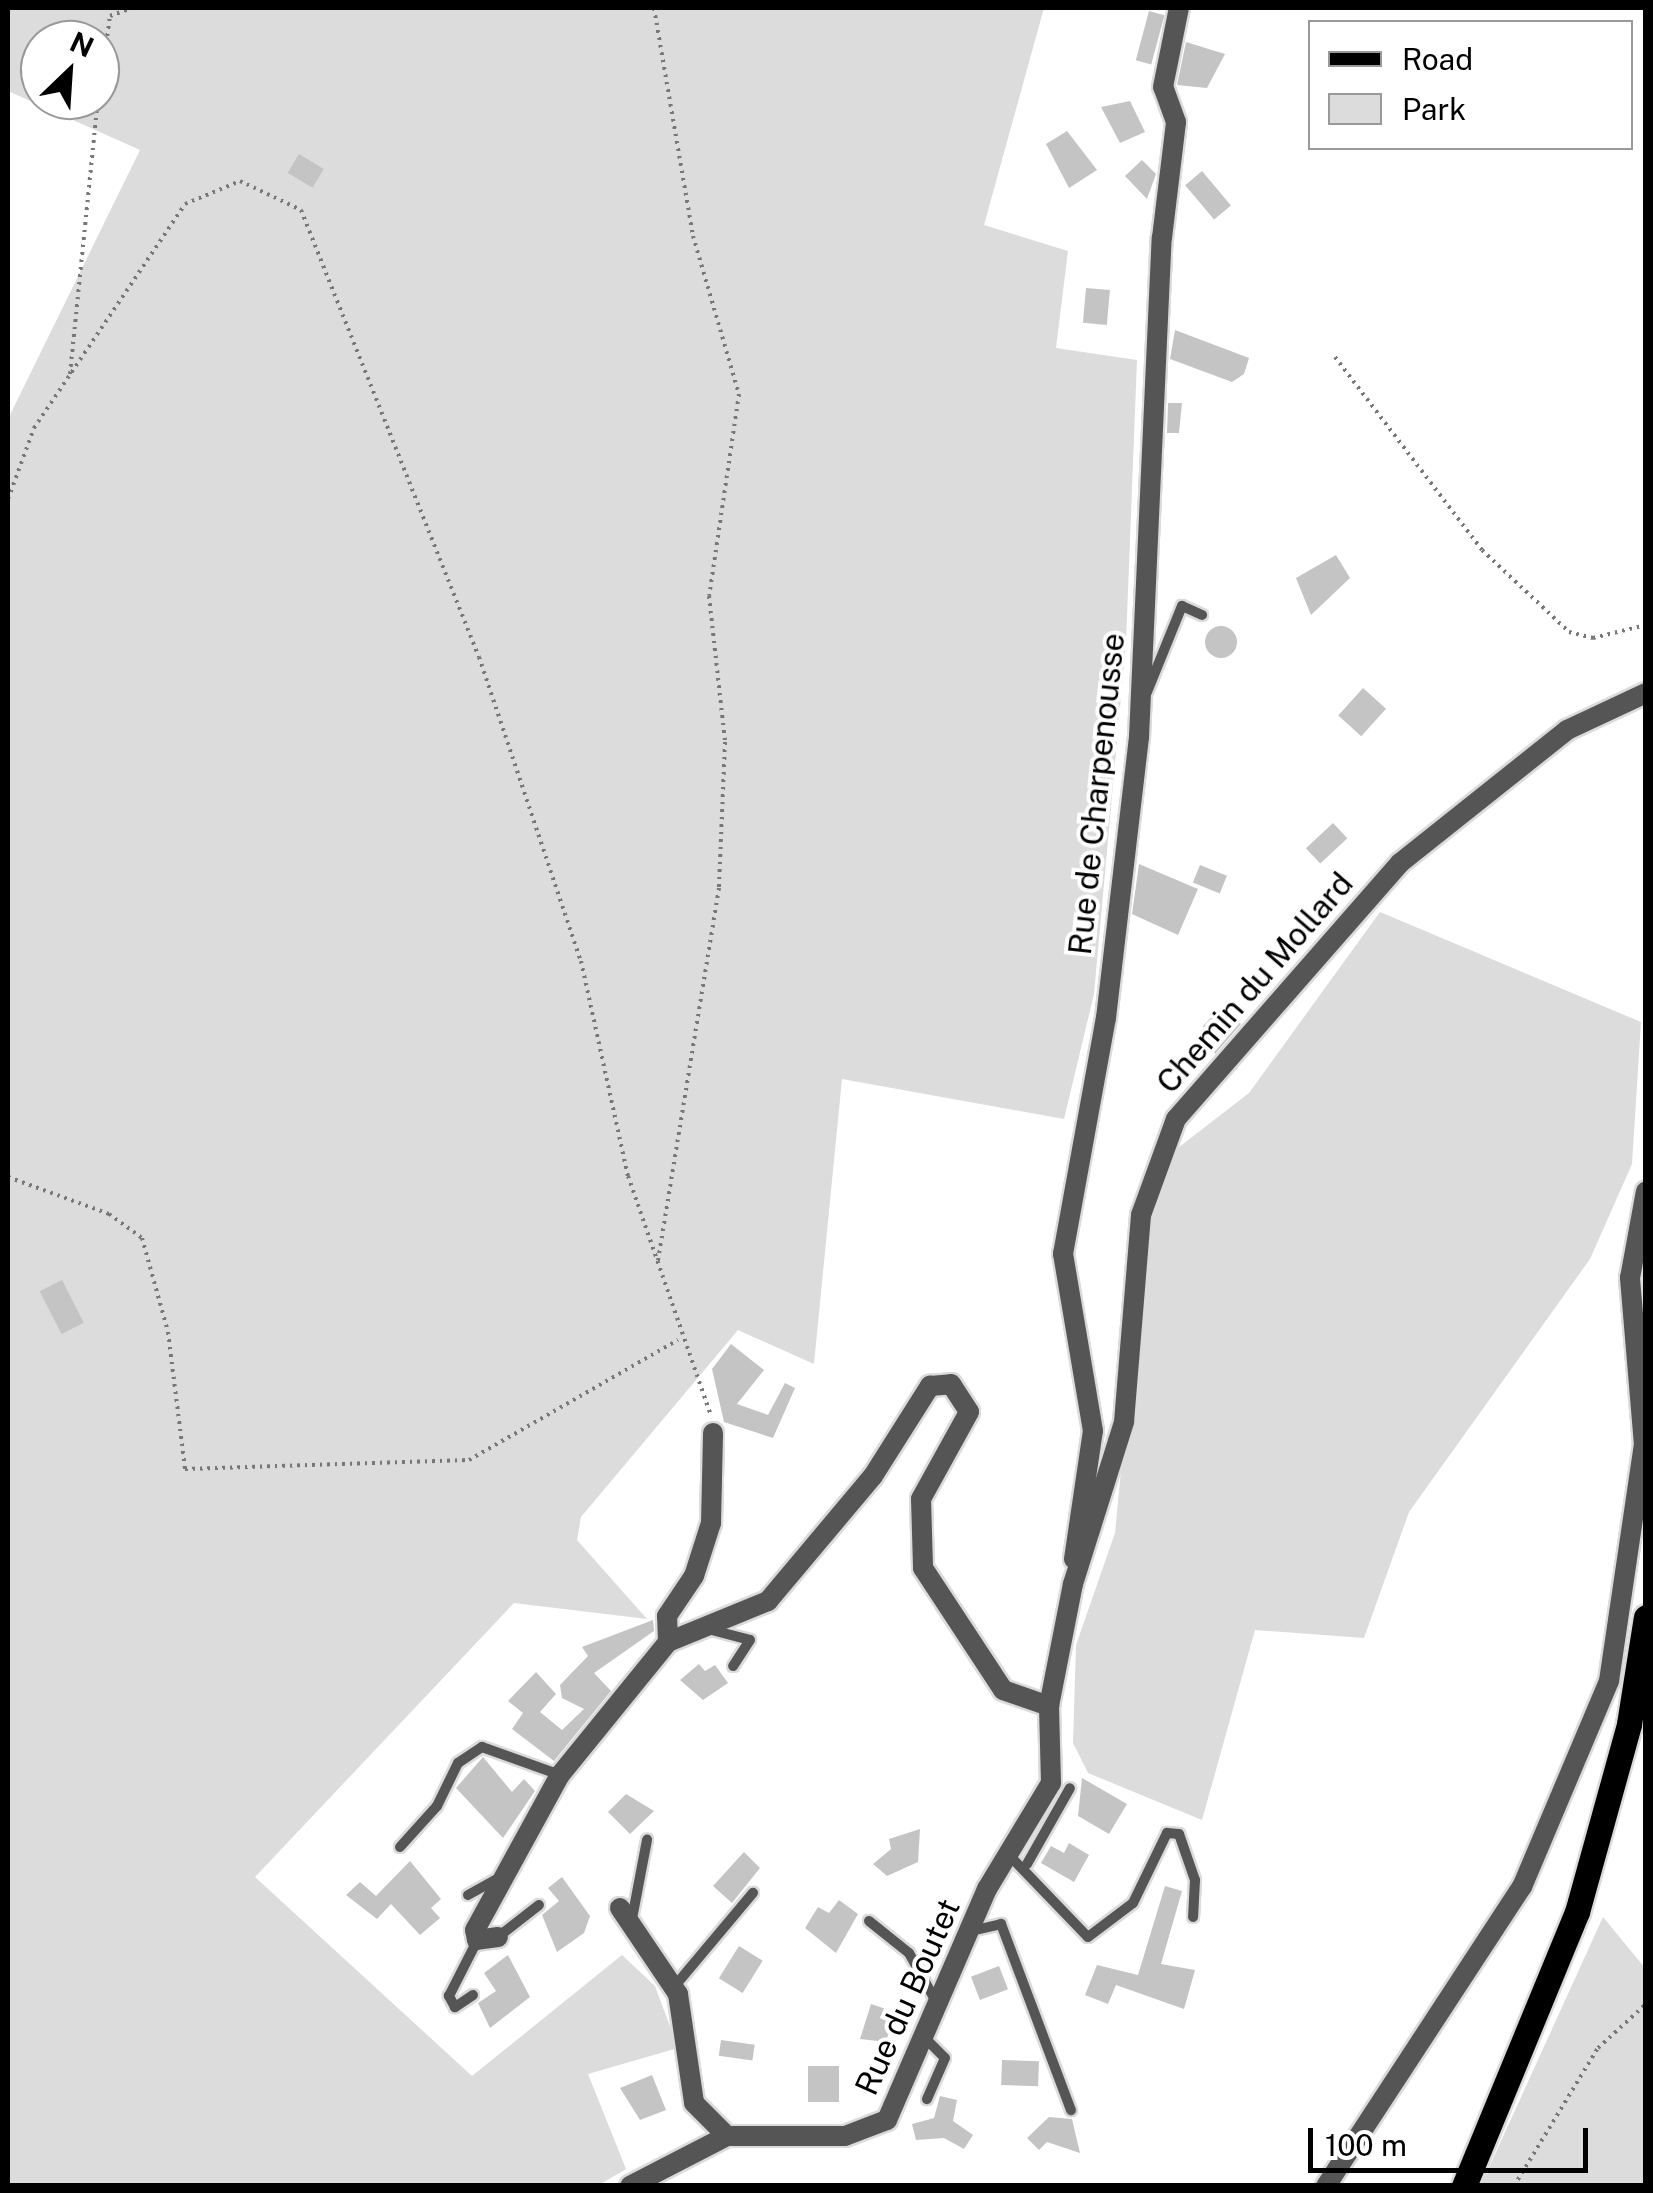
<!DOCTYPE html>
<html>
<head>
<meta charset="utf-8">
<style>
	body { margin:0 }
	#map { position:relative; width:1653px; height:2193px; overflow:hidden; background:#fff; font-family:"Public Sans",sans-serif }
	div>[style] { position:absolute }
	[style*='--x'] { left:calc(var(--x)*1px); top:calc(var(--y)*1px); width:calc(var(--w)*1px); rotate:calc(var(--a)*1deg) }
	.green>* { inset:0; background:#dcdcdc }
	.building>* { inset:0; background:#c4c4c4; transform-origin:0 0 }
	.round { border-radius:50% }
	.path>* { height:4px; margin-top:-2px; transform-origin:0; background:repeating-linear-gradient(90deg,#777 0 2.5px,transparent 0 7.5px) }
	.roads { filter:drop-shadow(2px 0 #dbdbdb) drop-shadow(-2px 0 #dbdbdb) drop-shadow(0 2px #dbdbdb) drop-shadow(0 -2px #dbdbdb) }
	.lane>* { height:10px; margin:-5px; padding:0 5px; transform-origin:5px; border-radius:5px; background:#555 }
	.street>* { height:20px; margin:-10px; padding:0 10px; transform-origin:10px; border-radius:10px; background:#555 }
	.primary>* { height:25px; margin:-12.5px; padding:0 12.5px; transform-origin:12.5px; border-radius:12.5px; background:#000 }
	span { translate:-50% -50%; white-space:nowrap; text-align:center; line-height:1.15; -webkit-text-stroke:8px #fff; paint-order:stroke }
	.street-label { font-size:32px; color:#000 }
	.frame { position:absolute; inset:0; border:10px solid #000; pointer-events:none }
	.legend { position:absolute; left:1308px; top:20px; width:325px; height:130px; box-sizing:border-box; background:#fff; border:2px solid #999; margin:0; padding:12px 18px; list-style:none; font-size:30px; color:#000 }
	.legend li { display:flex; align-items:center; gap:20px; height:50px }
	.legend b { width:50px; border:2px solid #999 }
	.north { position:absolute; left:20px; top:20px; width:100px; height:100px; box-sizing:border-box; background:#fff; border:2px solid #999; border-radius:50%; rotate:25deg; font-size:28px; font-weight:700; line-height:40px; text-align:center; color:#000 }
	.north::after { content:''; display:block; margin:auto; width:35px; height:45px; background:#000; clip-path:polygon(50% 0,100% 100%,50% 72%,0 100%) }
	.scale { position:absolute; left:1308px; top:2128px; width:280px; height:45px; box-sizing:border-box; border:5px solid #000; border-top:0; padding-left:12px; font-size:30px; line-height:35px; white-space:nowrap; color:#000; -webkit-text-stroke:8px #fff; paint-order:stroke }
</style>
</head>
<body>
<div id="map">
	<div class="green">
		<i style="clip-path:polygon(evenodd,8px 8px,1044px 8px,984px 225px,1068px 251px,1056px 348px,1137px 360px,1126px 642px,1094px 994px,1064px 1119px,842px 1079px,814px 1364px,738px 1330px,581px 1517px,577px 1540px,647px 1619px,514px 1603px,255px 1877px,472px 2076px,622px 1955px,655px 1986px,678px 2048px,588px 2074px,626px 2169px,599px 2185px,8px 2185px,8px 419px,140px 150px,8px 91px,8px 8px,40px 40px,100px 40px,100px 100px,40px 100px,40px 40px)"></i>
		<i style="clip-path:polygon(1380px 912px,1641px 1022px,1632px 1164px,1590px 1259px,1409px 1512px,1364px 1638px,1255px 1630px,1202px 1820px,1088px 1773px,1073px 1743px,1076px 1645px,1115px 1533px,1142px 1251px,1174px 1151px,1249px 1093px)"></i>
		<i style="clip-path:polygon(1603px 1917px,1645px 1968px,1645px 2185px,1481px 2185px)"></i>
	</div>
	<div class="building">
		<i style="left:1149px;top:11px;width:16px;height:51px;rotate:15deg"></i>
		<i style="clip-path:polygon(1186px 42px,1225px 54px,1207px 88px,1177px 85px)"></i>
		<i style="clip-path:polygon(1130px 101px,1145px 132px,1120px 143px,1101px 107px)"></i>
		<i style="clip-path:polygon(1067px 131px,1097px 170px,1069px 188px,1046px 144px)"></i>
		<i style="left:299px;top:154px;width:29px;height:22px;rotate:31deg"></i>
		<i style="clip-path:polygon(1142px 160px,1156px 174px,1147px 199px,1125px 176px)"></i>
		<i style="left:1202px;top:171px;width:45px;height:22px;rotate:50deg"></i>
		<i style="left:1086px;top:288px;width:24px;height:35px;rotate:5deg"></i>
		<i style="clip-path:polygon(1175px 330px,1249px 358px,1244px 374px,1232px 382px,1170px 359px)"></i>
		<i style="clip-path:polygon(1168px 403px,1182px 403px,1179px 433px,1167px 433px)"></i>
		<i style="clip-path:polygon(1336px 555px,1350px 578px,1311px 615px,1296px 578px)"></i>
		<i class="round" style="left:1205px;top:626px;width:32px;height:32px"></i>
		<i style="left:1363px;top:688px;width:31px;height:37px;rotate:42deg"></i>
		<i style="left:1333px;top:823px;width:21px;height:37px;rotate:47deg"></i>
		<i style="clip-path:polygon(1139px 864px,1198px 889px,1178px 935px,1132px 914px)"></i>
		<i style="left:1200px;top:865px;width:29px;height:19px;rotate:22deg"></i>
		<i style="clip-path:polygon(1222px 1006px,1241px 1024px,1215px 1054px,1203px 1026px)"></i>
		<i style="left:62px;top:1280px;width:48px;height:25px;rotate:63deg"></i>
		<i style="clip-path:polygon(731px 1344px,764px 1370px,737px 1404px,768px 1415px,785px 1383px,795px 1388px,773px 1438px,724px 1422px,712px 1369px)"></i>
		<i style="clip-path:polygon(653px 1620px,654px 1631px,594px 1673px,611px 1691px,554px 1761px,512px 1729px,523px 1713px,508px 1701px,536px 1672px,556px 1694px,540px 1712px,562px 1730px,584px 1709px,562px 1698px,560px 1685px,588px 1656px,582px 1647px)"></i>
		<i style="clip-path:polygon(699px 1664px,705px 1671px,715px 1665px,728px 1683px,703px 1700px,680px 1680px)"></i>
		<i style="clip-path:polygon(483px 1757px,512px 1792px,524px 1779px,535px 1791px,503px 1838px,456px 1788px)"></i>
		<i style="clip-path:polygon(1082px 1778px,1127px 1804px,1109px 1834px,1078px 1816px)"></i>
		<i style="clip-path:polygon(626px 1794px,654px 1811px,630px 1834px,608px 1812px)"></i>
		<i style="clip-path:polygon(920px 1829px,918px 1862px,887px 1876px,873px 1864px,891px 1849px,889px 1839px)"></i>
		<i style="clip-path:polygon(1069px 1843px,1089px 1855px,1074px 1882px,1041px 1863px,1051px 1846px,1064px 1853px)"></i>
		<i style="clip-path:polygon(744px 1852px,760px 1868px,732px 1903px,713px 1886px)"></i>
		<i style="clip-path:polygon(410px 1861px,441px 1899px,431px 1908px,440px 1918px,420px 1935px,391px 1904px,377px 1919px,346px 1895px,360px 1882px,376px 1896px)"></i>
		<i style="clip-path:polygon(562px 1877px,590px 1916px,584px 1933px,557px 1952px,542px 1915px,559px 1901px,548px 1888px)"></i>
		<i style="clip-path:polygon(1165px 1886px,1182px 1891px,1161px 1964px,1195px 1970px,1184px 2009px,1116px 1985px,1108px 2004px,1085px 1995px,1097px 1965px,1138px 1975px)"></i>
		<i style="clip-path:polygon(839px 1900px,858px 1914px,836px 1953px,805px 1928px,818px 1907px,829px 1913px)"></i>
		<i style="left:739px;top:1946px;width:28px;height:38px;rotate:32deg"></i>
		<i style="clip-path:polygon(508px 1955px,530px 1997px,490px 2028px,478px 2003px,496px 1991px,484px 1973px)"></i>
		<i style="left:999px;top:1966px;width:25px;height:30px;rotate:69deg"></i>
		<i style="clip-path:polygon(871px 2004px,895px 2012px,886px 2042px,860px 2039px)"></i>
		<i style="left:721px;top:2040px;width:34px;height:16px;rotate:8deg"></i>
		<i style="left:1002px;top:2060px;width:37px;height:25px;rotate:2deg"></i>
		<i style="left:808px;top:2066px;width:31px;height:36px"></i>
		<i style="clip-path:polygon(652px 2075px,666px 2110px,640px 2120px,620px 2088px)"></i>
		<i style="clip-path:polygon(940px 2096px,957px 2100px,953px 2121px,973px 2135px,964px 2149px,944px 2138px,916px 2140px,912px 2124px,934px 2118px)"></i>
		<i style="clip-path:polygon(1049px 2117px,1072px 2119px,1080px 2153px,1047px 2142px,1039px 2150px,1027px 2138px)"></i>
	</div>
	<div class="path">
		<i style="--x:654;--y:8;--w:231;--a:80.3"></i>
		<i style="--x:693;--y:236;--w:165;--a:73.8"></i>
		<i style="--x:739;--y:394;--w:204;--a:98.4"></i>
		<i style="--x:709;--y:596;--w:147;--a:83.7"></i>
		<i style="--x:725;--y:742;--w:146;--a:92.4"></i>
		<i style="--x:719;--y:888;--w:379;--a:99.3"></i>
		<i style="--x:100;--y:88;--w:73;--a:-82.1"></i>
		<i style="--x:110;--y:16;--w:23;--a:-20"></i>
		<i style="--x:1335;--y:357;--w:243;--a:52.7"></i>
		<i style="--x:1482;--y:550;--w:120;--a:43.3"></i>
		<i style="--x:1569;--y:632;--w:25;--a:14"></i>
		<i style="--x:1593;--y:638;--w:55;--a:-13.8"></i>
		<i style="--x:70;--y:374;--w:275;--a:-84.2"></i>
		<i style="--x:8;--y:499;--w:76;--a:-69.9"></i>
		<i style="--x:34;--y:428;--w:270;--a:-56"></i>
		<i style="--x:185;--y:204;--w:60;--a:-22.7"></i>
		<i style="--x:240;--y:181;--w:68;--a:25.4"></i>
		<i style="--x:301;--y:210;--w:481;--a:68.3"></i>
		<i style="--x:479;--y:657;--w:321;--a:71.5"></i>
		<i style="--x:581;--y:961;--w:220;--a:77.7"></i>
		<i style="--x:628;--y:1176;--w:254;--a:70.9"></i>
		<i style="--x:8;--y:1177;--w:108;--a:20.1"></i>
		<i style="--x:109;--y:1214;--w:41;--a:36"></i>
		<i style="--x:142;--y:1238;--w:98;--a:74.5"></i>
		<i style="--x:168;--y:1332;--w:138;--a:82.9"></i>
		<i style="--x:185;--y:1469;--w:284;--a:-1.8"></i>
		<i style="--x:469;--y:1460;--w:241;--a:-29.9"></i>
		<i style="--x:1514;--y:2186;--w:162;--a:-58.7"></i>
		<i style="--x:1598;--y:2048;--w:65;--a:-42.5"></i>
	</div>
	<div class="roads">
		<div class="lane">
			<i style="--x:1147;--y:692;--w:93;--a:-67.9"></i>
			<i style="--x:1182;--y:606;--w:22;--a:24"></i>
			<i style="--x:708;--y:1629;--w:43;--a:14.7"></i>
			<i style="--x:750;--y:1640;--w:31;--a:123"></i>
			<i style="--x:400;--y:1847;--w:55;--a:-47.9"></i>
			<i style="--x:437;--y:1806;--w:48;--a:-64"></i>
			<i style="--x:458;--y:1763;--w:29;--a:-34"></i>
			<i style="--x:482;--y:1747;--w:83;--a:19.7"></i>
			<i style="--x:1008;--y:1854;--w:115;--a:46.1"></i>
			<i style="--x:1088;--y:1937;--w:56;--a:-37.1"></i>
			<i style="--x:1133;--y:1903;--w:78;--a:-64.1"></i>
			<i style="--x:1167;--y:1833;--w:12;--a:5"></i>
			<i style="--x:1179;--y:1834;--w:49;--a:70.8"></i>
			<i style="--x:1195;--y:1880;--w:37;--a:93"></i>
			<i style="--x:1027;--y:1864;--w:87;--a:-60.5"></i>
			<i style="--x:468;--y:1895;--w:38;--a:-29"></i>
			<i style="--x:869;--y:1921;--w:51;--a:38.7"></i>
			<i style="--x:909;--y:1953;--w:60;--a:60.9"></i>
			<i style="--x:631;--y:1924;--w:86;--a:-79.2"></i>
			<i style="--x:971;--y:1931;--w:31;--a:-13"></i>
			<i style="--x:1001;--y:1924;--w:199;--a:69.4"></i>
			<i style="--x:498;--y:1937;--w:52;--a:-38"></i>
			<i style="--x:674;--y:1987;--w:123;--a:-50"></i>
			<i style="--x:473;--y:1995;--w:22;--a:146"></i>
			<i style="--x:455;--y:2007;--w:13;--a:-119"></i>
			<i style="--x:449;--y:1996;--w:62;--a:-63"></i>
			<i style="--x:927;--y:2040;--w:25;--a:45"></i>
			<i style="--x:945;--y:2058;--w:45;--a:113.7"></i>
		</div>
		<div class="street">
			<i style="--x:1074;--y:1559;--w:129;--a:-81.6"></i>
			<i style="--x:1093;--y:1431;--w:180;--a:-99.6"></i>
			<i style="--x:1063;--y:1254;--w:240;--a:-79.7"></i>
			<i style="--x:1106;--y:1018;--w:283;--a:-83.3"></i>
			<i style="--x:1139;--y:737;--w:500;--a:-87.4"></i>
			<i style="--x:1162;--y:238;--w:117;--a:-83.1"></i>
			<i style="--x:1176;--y:122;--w:37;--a:-110"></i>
			<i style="--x:1163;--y:87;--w:81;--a:-78.6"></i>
			<i style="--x:668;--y:1642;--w:26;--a:-92"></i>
			<i style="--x:667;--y:1616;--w:48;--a:-56"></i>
			<i style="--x:694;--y:1576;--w:56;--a:-72.2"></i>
			<i style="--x:711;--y:1523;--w:90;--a:-88.7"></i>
			<i style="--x:620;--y:1908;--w:104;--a:56"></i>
			<i style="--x:678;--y:1994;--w:110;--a:81.6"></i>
			<i style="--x:694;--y:2103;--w:47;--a:45"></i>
			<i style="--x:498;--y:1937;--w:21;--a:172"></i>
			<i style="--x:477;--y:1940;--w:10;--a:-101"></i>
			<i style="--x:475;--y:1930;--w:177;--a:-61.3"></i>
			<i style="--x:560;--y:1775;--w:171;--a:-50.9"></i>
			<i style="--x:668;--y:1642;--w:108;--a:-22.3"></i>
			<i style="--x:768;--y:1601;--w:163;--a:-50"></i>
			<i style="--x:873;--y:1476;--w:107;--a:-57.7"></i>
			<i style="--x:930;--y:1386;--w:21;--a:-5"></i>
			<i style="--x:951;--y:1384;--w:33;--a:57"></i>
			<i style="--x:969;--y:1412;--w:99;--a:118.9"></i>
			<i style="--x:921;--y:1499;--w:69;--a:88.3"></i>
			<i style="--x:923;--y:1568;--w:146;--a:56.7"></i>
			<i style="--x:1003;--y:1690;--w:49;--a:19.2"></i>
			<i style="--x:1049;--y:1706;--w:124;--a:-78.9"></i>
			<i style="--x:1073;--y:1584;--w:170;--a:-72.5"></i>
			<i style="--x:1124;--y:1422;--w:208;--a:-85.3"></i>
			<i style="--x:1141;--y:1215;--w:102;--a:-70"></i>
			<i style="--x:1176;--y:1119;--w:340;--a:-48.8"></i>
			<i style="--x:1400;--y:863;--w:213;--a:-38.5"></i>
			<i style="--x:1567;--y:730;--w:87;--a:-25.1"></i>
			<i style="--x:630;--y:2186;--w:109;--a:-27.3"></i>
			<i style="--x:727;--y:2136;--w:118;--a:0"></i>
			<i style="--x:845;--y:2136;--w:45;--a:-20.9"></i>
			<i style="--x:887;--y:2120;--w:252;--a:-66.6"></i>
			<i style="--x:987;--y:1889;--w:124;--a:-58.9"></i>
			<i style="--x:1051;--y:1783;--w:77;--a:-91.5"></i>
			<i style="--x:1326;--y:2186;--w:358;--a:-56.8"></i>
			<i style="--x:1522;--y:1887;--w:224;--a:-67.1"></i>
			<i style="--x:1609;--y:1681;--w:239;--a:-81.6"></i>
			<i style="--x:1644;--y:1445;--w:168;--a:-94.8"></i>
			<i style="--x:1630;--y:1278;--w:88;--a:-79.6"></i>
		</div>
		<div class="primary">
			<i style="--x:1464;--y:2186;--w:296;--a:-67.6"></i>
			<i style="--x:1577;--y:1912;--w:195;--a:-74.5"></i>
			<i style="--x:1629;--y:1724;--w:108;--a:-81"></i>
		</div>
	</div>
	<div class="street-label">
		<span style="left:1097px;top:794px;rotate:-84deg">Rue de Charpenousse</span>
		<span style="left:1255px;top:983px;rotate:-49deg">Chemin du Mollard</span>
		<span style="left:908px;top:1997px;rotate:-66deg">Rue du Boutet</span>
	</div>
	<div class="frame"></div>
	<ul class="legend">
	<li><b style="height:12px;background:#000"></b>Road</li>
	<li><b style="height:28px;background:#dcdcdc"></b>Park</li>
	</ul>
	<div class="north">N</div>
	<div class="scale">100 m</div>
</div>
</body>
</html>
